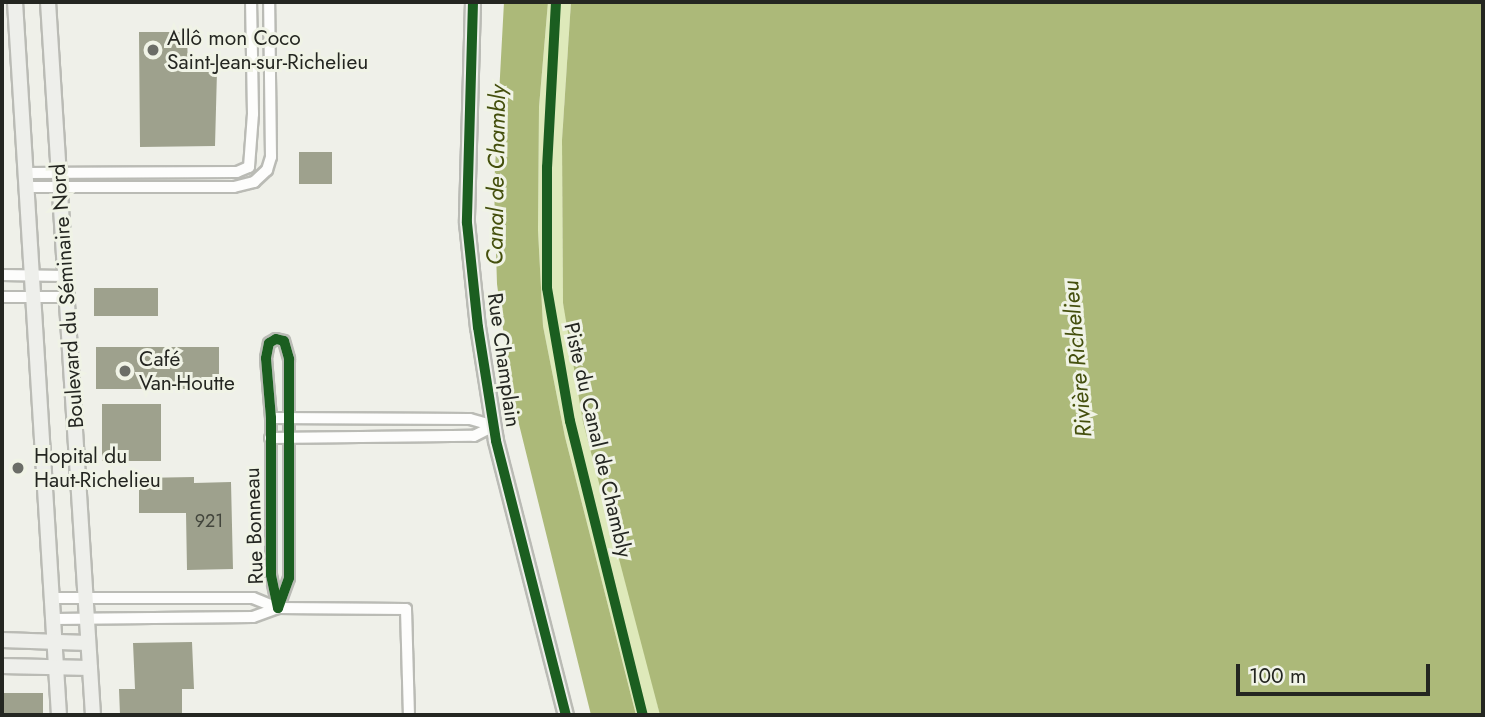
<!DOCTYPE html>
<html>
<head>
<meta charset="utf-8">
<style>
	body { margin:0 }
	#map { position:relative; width:1485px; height:717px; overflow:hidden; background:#eff0e9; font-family:Jost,sans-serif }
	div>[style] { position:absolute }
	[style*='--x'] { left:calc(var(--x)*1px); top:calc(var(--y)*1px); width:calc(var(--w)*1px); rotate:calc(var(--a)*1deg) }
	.green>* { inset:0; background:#dee9ba }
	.water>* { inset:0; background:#acb979 }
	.building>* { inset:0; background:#9ea18d; transform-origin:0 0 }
	.roads { filter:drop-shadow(2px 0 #babbb5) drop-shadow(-2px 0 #babbb5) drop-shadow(0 2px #babbb5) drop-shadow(0 -2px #babbb5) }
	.street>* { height:10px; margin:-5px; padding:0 5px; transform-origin:5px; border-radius:5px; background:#fdfdfc }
	.secondary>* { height:14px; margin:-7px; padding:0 7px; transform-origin:7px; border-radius:7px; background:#eeefeb }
	.cycleway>* { height:10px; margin:-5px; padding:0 5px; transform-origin:5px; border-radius:5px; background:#1b5e20 }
	.dots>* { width:19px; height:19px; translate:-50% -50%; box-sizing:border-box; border:4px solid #f0f3e6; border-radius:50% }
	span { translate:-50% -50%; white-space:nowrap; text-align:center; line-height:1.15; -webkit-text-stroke:6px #f0f3e6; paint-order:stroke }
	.number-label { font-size:18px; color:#42453c }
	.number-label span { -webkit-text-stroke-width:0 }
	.poi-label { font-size:21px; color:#242621 }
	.left { translate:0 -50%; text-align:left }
	.street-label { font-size:21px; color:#242621 }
	.water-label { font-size:23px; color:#444f0d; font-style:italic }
	.frame { position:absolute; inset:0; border:4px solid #242621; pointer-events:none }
	.scale { position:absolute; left:1236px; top:664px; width:194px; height:32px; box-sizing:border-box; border:4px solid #242621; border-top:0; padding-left:9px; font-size:21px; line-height:24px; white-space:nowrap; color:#242621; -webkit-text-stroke:5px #f0f3e6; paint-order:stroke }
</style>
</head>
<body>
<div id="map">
	<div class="green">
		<i style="clip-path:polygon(548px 2px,571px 2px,562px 140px,563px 303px,660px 715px,636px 715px,565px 437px,543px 326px,538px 230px,539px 107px)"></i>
	</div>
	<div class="water">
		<i style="clip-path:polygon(504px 2px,548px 2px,539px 107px,538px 230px,543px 326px,565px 437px,636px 715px,591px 715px,512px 396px,497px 284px,494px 187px)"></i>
		<i style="clip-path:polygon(571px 2px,1483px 2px,1483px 715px,660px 715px,583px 422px,563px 303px,562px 140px)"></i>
	</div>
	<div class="building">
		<i style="clip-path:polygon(139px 32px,187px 32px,188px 71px,217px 71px,215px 146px,140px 147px)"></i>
		<i style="left:299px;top:152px;width:33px;height:32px"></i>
		<i style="left:94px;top:288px;width:64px;height:28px"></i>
		<i style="left:96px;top:347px;width:123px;height:42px"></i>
		<i style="left:102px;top:404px;width:59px;height:57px"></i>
		<i style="clip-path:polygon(194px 477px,194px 483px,231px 482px,233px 569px,187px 570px,186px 513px,139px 513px,139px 478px)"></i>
		<i style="clip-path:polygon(192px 642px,194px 689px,182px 689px,182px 715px,120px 715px,119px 689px,135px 689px,133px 643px)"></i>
		<i style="left:2px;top:693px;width:41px;height:22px"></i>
	</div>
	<div class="roads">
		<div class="street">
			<i style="--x:26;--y:173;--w:211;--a:-0.3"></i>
			<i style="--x:237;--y:172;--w:13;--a:-23"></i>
			<i style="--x:249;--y:167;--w:53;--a:-85.7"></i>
			<i style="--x:253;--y:114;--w:112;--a:-91"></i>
			<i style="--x:27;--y:187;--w:207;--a:0"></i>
			<i style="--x:234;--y:187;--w:21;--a:-14"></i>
			<i style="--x:254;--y:182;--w:18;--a:-43"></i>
			<i style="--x:267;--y:170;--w:14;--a:-73"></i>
			<i style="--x:271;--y:157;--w:155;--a:-90.7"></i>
			<i style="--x:2;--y:275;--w:64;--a:0.9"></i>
			<i style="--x:2;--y:297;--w:65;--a:0"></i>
			<i style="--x:276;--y:339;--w:8;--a:14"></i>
			<i style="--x:284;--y:341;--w:19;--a:74"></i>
			<i style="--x:289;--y:359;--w:219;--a:90"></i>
			<i style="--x:289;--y:578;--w:32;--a:110"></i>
			<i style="--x:278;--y:608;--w:34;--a:-102"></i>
			<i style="--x:271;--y:575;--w:157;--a:-90"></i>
			<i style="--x:271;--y:418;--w:60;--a:-94.8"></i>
			<i style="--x:266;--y:358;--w:15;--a:-79"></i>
			<i style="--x:269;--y:343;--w:8;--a:-30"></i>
			<i style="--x:271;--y:418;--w:199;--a:0.3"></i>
			<i style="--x:470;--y:419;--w:25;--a:16"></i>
			<i style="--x:270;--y:438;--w:204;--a:-0.6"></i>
			<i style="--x:474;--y:436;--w:22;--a:-27"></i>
			<i style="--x:52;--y:598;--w:201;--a:0"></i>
			<i style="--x:253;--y:598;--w:27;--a:22"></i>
			<i style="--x:54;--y:619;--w:199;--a:-0.6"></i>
			<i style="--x:253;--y:617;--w:27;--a:-20"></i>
			<i style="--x:278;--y:608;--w:128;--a:0.4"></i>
			<i style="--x:406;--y:609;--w:106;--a:88.4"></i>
		</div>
		<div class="secondary">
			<i style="--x:15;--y:2;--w:714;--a:86.47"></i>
			<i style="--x:48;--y:2;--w:714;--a:86.39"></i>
			<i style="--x:473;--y:2;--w:221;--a:91.6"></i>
			<i style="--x:467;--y:223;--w:105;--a:84"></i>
			<i style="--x:478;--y:327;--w:115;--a:81"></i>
			<i style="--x:496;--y:441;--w:283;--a:75.7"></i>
			<i style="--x:2;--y:640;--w:86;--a:2"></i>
			<i style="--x:2;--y:666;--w:88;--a:1.3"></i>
		</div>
	</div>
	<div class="cycleway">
		<i style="--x:473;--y:2;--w:221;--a:91.6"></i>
		<i style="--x:467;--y:223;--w:105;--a:84"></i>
		<i style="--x:478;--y:327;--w:115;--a:81"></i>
		<i style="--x:496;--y:441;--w:283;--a:75.7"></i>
		<i style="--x:556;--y:2;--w:165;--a:93.1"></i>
		<i style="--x:547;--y:167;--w:121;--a:90"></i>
		<i style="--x:547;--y:288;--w:135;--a:80.2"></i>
		<i style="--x:570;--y:421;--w:303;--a:76.1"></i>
		<i style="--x:276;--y:339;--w:8;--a:14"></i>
		<i style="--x:284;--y:341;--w:19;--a:74"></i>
		<i style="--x:289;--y:359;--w:219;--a:90"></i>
		<i style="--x:289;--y:578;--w:32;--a:110"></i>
		<i style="--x:278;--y:608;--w:34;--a:-102"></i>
		<i style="--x:271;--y:575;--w:157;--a:-90"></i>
		<i style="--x:271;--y:418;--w:60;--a:-94.8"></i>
		<i style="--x:266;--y:358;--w:15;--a:-79"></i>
		<i style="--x:269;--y:343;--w:8;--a:-30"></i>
	</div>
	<div class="dots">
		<i style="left:153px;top:50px;background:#6b6d67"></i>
		<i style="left:125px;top:371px;background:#6b6d67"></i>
		<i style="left:18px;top:468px;background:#6b6d67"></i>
	</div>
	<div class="number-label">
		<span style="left:209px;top:521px">921</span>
	</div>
	<div class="poi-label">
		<span class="left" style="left:167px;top:50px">Allô mon Coco<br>Saint-Jean-sur-Richelieu</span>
		<span class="left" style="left:139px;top:371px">Café<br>Van-Houtte</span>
		<span class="left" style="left:34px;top:468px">Hopital du<br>Haut-Richelieu</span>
	</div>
	<div class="street-label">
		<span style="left:67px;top:296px;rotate:-94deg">Boulevard du Séminaire Nord</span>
		<span style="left:504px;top:360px;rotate:82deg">Rue Champlain</span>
		<span style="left:598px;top:440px;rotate:77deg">Piste du Canal de Chambly</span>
		<span style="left:254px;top:526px;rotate:-92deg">Rue Bonneau</span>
	</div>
	<div class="water-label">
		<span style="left:496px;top:175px;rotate:-89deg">Canal de Chambly</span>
		<span style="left:1077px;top:359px;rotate:-95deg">Rivière Richelieu</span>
	</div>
	<div class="frame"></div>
	<div class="scale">100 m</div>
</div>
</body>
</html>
